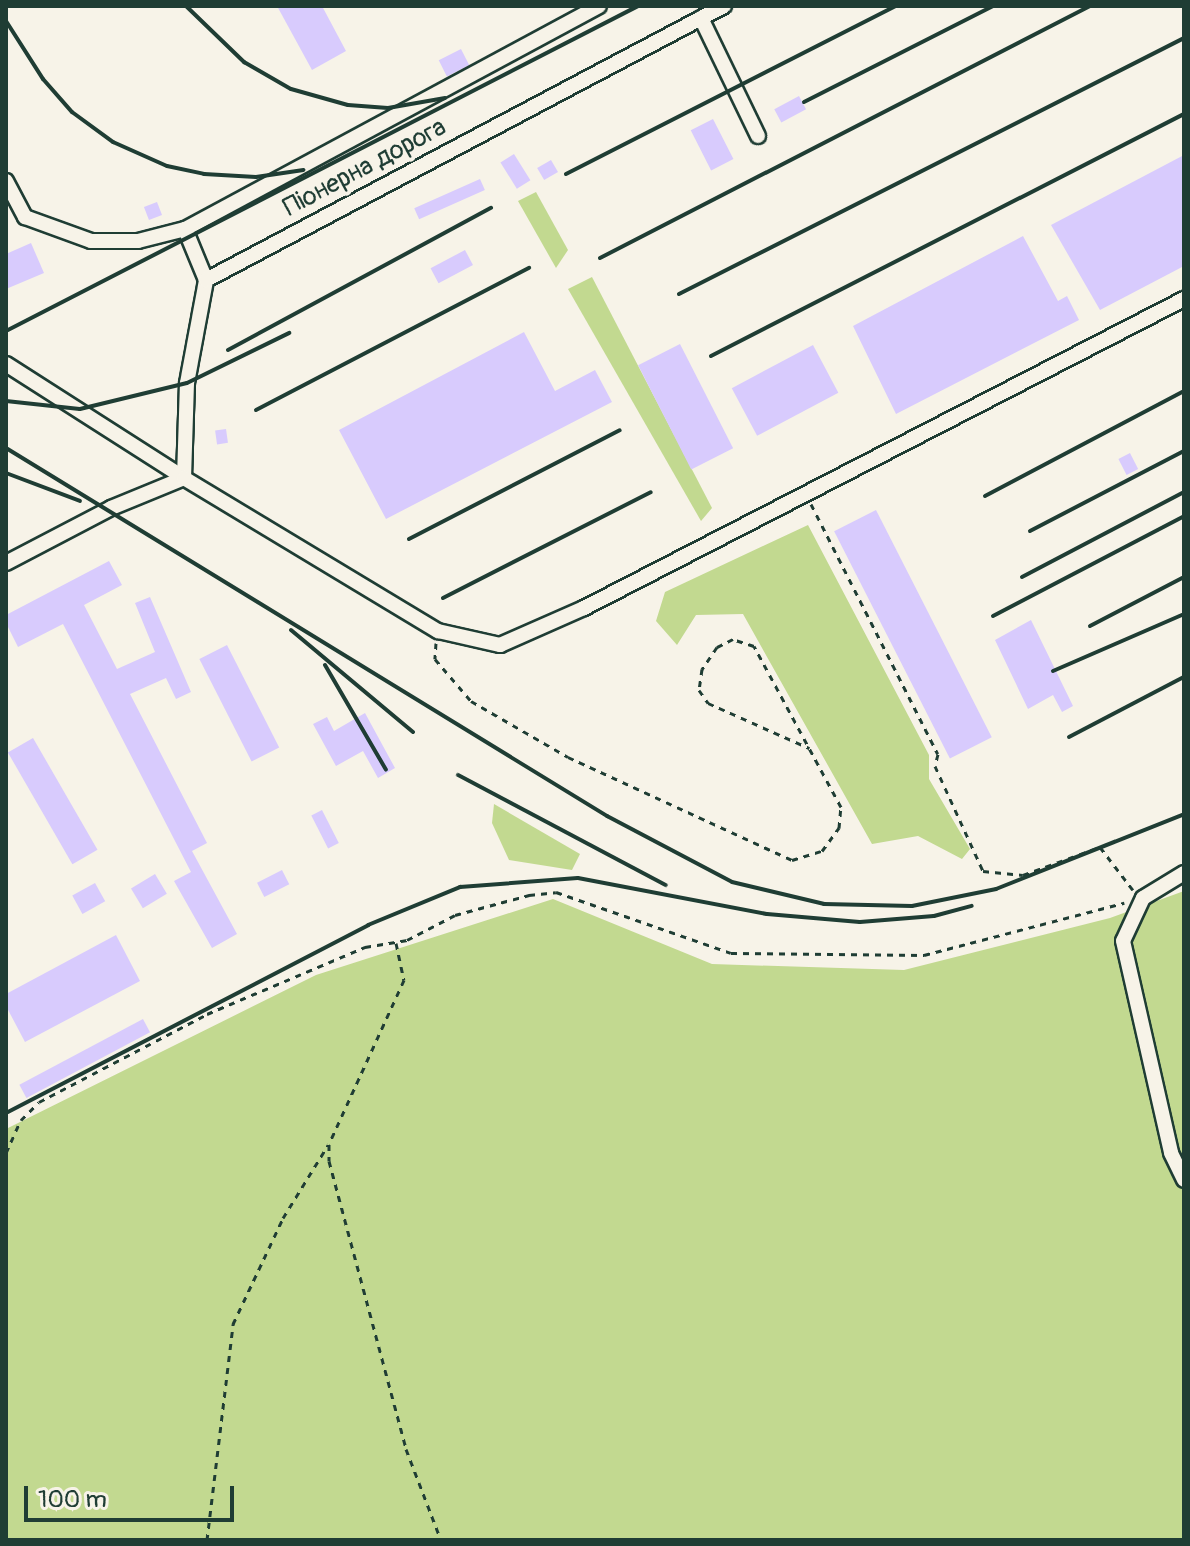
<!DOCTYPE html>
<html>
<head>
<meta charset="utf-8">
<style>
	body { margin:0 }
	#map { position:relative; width:1190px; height:1546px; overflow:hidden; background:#f7f3e8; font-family:Pangolin,sans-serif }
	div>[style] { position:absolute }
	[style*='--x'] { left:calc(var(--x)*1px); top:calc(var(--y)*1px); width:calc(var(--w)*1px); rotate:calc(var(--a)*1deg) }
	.green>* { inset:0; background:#c2d990 }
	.building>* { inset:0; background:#d8cbfd; transform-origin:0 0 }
	.path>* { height:3px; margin-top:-1.5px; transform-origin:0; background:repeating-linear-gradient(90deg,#1f3d34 0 6px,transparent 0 12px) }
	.roads { filter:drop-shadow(2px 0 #1f3d34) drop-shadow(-2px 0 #1f3d34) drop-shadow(0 2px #1f3d34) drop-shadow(0 -2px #1f3d34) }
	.minor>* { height:14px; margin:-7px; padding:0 7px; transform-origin:7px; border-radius:7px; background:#f7f3e8 }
	.rail>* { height:4px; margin:-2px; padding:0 2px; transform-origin:2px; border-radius:2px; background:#1f3d34 }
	span { translate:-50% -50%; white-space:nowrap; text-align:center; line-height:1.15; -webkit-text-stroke:8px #f7f3e8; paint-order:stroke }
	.street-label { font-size:26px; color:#1f3d34 }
	.frame { position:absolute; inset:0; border:8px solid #1f3d34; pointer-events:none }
	.scale { position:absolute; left:24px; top:1486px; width:210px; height:36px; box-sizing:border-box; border:4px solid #1f3d34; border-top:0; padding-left:10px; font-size:24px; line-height:28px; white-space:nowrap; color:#1f3d34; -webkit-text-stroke:6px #f7f3e8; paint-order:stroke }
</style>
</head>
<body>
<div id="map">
	<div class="green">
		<i style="clip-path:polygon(536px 192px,568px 250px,556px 268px,518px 201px)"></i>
		<i style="clip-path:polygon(592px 277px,712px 508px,701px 521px,568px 289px)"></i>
		<i style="clip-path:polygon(808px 525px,929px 755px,929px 779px,970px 849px,962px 859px,918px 836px,872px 844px,743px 614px,696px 615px,677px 645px,656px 621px,665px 592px)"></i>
		<i style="clip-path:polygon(494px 804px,580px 854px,572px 870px,509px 860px,492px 823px)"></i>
		<i style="clip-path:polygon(1184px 891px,1184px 1540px,6px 1540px,6px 1129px,316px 975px,553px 899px,712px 964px,904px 970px,1110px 918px)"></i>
	</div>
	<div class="building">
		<i style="clip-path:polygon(277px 6px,322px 6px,346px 51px,312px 70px)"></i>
		<i style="left:461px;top:49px;width:18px;height:25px;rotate:63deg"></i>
		<i style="left:799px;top:96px;width:15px;height:28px;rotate:62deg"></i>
		<i style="left:713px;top:119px;width:45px;height:25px;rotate:63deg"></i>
		<i style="left:514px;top:154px;width:31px;height:16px;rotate:58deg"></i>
		<i style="clip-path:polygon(1184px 155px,1184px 266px,1100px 310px,1051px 225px)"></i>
		<i style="left:551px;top:160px;width:14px;height:16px;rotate:60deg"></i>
		<i style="left:480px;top:179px;width:12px;height:72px;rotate:66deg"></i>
		<i style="left:157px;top:202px;width:14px;height:14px;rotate:69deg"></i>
		<i style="clip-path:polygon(1023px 236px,1058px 301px,1067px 296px,1079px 320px,896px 414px,853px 326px)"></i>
		<i style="clip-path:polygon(31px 243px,44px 273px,6px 289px,6px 254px)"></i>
		<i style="left:465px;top:250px;width:17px;height:39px;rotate:62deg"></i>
		<i style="clip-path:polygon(524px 332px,555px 391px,595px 370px,612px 402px,386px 519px,339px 430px)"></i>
		<i style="left:680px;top:344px;width:117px;height:47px;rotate:63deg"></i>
		<i style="left:813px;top:345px;width:54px;height:92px;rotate:62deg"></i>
		<i style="left:226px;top:429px;width:14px;height:11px;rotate:82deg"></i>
		<i style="left:1130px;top:453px;width:18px;height:13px;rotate:63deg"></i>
		<i style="left:876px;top:510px;width:255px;height:47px;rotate:63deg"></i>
		<i style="clip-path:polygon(109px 561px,122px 585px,84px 605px,117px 669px,155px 652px,135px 603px,150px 597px,191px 692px,176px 699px,166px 678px,130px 694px,207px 843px,192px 851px,237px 934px,212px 948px,174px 881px,191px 872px,63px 624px,18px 647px,6px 623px,6px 615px)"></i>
		<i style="clip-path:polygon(1031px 620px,1073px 706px,1062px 712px,1053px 695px,1028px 709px,995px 640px)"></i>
		<i style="left:227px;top:645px;width:115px;height:31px;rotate:63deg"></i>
		<i style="clip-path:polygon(365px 713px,395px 768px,378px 778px,363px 751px,336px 766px,313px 724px,327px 717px,334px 731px)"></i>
		<i style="left:33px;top:738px;width:129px;height:29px;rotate:60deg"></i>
		<i style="left:322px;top:810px;width:37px;height:12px;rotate:63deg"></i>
		<i style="left:282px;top:870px;width:16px;height:28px;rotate:63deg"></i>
		<i style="left:155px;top:874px;width:23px;height:28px;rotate:59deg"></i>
		<i style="left:95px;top:883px;width:21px;height:26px;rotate:61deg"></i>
		<i style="clip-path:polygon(116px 935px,140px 981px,25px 1042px,6px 1006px,6px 994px)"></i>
		<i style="left:143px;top:1019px;width:15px;height:140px;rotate:62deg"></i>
	</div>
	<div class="path">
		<i style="--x:811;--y:504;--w:280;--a:63.1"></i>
		<i style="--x:938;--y:754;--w:12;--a:104"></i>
		<i style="--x:935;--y:766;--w:115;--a:65.4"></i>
		<i style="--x:983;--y:871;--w:40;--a:5.7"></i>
		<i style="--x:1023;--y:875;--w:82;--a:-20"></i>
		<i style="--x:1100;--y:847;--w:54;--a:52.5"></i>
		<i style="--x:436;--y:643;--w:16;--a:94"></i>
		<i style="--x:435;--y:659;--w:55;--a:49.4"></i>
		<i style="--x:471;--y:701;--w:112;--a:30"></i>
		<i style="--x:568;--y:757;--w:247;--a:24.7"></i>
		<i style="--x:792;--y:860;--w:31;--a:-17"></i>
		<i style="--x:822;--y:851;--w:29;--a:-54"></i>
		<i style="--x:839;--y:828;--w:21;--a:-85"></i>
		<i style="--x:841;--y:807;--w:183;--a:-118.4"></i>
		<i style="--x:754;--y:646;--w:22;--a:-162"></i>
		<i style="--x:733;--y:639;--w:18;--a:153"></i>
		<i style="--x:717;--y:647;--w:27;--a:124"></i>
		<i style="--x:702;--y:669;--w:21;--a:98"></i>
		<i style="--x:699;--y:690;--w:16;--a:55"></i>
		<i style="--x:708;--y:703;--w:111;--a:24"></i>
		<i style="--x:396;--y:943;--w:38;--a:78"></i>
		<i style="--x:404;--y:980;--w:180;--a:114.6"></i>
		<i style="--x:329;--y:1144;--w:17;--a:90"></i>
		<i style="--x:329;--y:1161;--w:298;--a:75"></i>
		<i style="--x:406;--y:1449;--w:97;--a:69"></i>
		<i style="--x:6;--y:1153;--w:36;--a:-66"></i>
		<i style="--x:21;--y:1120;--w:25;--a:-45"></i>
		<i style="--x:39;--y:1102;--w:190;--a:-27.6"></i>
		<i style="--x:207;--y:1014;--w:172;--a:-23"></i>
		<i style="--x:365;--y:947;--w:43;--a:-9.5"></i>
		<i style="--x:407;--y:940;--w:54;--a:-27.5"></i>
		<i style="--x:455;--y:915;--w:77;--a:-15.1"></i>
		<i style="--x:529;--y:895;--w:27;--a:-6"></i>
		<i style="--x:556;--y:892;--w:185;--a:19.2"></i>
		<i style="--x:731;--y:953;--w:193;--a:0.6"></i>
		<i style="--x:924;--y:955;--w:207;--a:-14.6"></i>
		<i style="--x:207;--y:1540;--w:218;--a:-83.1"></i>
		<i style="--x:233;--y:1324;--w:117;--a:-64.7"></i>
		<i style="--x:283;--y:1218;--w:86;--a:-58.3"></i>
	</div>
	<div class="roads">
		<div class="minor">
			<i style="--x:701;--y:18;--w:131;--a:64.2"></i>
			<i style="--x:6;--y:181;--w:41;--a:62.2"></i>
			<i style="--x:25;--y:217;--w:70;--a:20"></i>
			<i style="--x:91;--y:241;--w:47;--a:0"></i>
			<i style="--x:138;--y:241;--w:49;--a:-14.3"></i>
			<i style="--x:185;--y:229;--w:55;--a:67.6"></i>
			<i style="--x:185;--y:229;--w:470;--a:-28.3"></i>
			<i style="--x:6;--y:364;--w:211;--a:32.6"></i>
			<i style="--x:184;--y:478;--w:95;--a:-88.2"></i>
			<i style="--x:187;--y:383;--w:105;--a:-79.5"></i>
			<i style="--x:206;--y:280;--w:586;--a:-27.88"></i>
			<i style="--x:6;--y:563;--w:119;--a:-27.6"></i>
			<i style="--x:111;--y:508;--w:79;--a:-22.3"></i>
			<i style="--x:184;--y:478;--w:297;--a:31.1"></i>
			<i style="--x:438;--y:631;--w:64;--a:12.7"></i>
			<i style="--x:500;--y:645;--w:92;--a:-23.8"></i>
			<i style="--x:584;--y:608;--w:675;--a:-27.25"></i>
			<i style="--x:1184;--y:873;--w:48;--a:148.6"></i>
			<i style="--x:1143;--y:898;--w:47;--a:114.9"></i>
			<i style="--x:1123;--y:941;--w:217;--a:77.2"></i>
			<i style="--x:1171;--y:1153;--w:30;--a:64"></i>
		</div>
	</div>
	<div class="rail">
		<i style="--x:186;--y:6;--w:81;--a:44"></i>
		<i style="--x:244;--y:62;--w:54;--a:29.9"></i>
		<i style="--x:291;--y:89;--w:59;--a:15.7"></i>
		<i style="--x:348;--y:105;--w:40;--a:4.3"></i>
		<i style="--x:388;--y:108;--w:58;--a:-10"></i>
		<i style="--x:6;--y:21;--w:69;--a:57.5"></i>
		<i style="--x:43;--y:79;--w:44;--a:48.7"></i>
		<i style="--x:72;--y:112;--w:51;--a:36.2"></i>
		<i style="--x:113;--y:142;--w:59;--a:24"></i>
		<i style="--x:167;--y:166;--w:38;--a:12"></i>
		<i style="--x:204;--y:174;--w:52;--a:3.3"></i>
		<i style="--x:256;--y:177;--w:48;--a:-8.5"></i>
		<i style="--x:804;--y:102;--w:212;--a:-26.9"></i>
		<i style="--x:566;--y:174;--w:370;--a:-27"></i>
		<i style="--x:600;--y:258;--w:551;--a:-27.22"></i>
		<i style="--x:679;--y:294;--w:566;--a:-26.88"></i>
		<i style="--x:6;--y:331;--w:711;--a:-27.21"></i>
		<i style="--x:228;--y:350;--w:299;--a:-28.4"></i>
		<i style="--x:711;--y:356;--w:531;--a:-27.1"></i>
		<i style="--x:6;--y:401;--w:74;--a:6.2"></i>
		<i style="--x:80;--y:409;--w:110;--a:-13.7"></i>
		<i style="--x:187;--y:383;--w:114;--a:-26.1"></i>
		<i style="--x:256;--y:410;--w:308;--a:-27.5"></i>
		<i style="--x:6;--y:448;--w:705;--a:31.48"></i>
		<i style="--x:607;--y:816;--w:141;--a:27.8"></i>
		<i style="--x:732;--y:882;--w:95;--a:13.4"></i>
		<i style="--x:824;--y:904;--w:88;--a:1.3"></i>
		<i style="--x:912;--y:906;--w:86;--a:-11.4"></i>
		<i style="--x:996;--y:889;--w:202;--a:-21.7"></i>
		<i style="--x:6;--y:473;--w:79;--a:20.7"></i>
		<i style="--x:985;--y:496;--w:225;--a:-27.8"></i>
		<i style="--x:1030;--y:531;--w:174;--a:-27.5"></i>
		<i style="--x:409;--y:539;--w:237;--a:-27.3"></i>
		<i style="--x:1022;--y:577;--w:183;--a:-27.7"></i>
		<i style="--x:443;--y:598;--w:233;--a:-27"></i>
		<i style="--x:993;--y:616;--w:216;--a:-27.6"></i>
		<i style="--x:1090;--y:626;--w:106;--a:-27.5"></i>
		<i style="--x:291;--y:630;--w:159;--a:39.9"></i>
		<i style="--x:325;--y:665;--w:121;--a:59.8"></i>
		<i style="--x:1053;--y:671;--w:143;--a:-23.5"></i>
		<i style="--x:1069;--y:737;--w:130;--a:-27.6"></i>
		<i style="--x:458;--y:775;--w:235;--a:27.9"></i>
		<i style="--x:6;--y:1113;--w:408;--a:-27.4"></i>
		<i style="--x:368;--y:925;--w:100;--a:-22.4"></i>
		<i style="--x:460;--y:887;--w:118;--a:-4.4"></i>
		<i style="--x:578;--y:878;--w:192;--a:10.8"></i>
		<i style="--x:767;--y:914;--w:93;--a:4.9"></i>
		<i style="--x:860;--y:922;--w:74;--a:-4.6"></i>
		<i style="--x:934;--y:916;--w:39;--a:-15"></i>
	</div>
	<div class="street-label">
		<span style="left:365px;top:168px;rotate:-28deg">Піонерна дорога</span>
	</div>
	<div class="frame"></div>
	<div class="scale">100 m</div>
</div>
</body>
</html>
